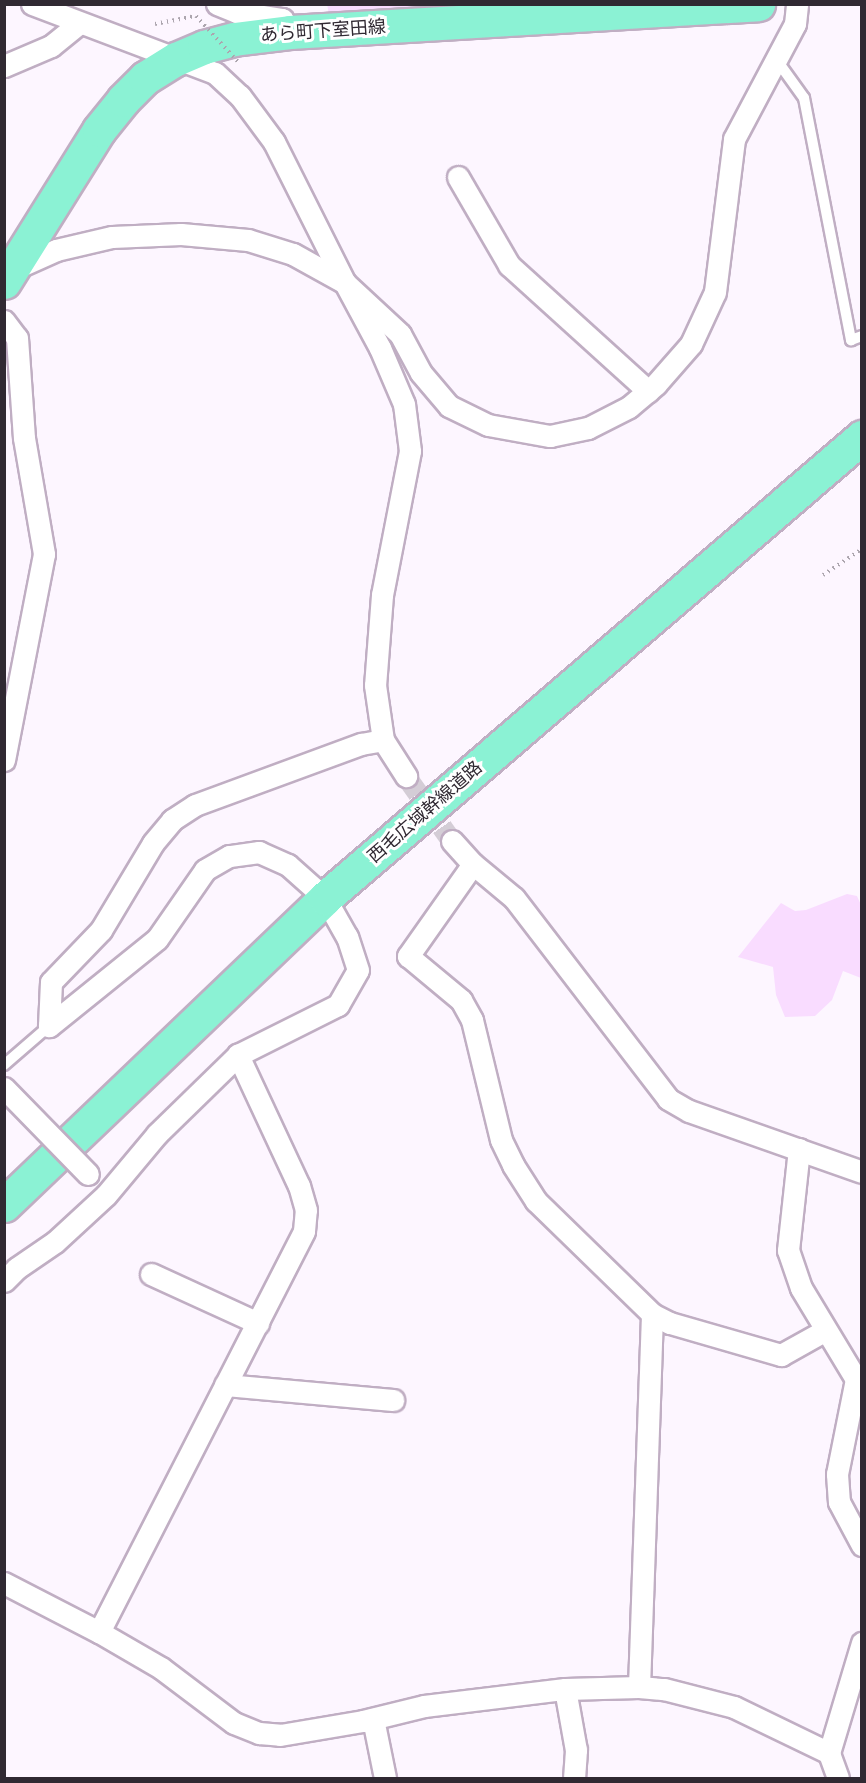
<!DOCTYPE html>
<html>
<head>
<meta charset="utf-8">
<style>
	body { margin:0 }
	#map { position:relative; width:866px; height:1783px; overflow:hidden; background:#fdf6ff; font-family:Helvetica,"Noto Sans JP",sans-serif }
	div>[style] { position:absolute }
	[style*='--x'] { left:calc(var(--x)*1px); top:calc(var(--y)*1px); width:calc(var(--w)*1px); rotate:calc(var(--a)*1deg) }
	.green>* { inset:0; background:#f9dcff }
	.street-tunnel>* { height:21px; margin-top:-10.5px; transform-origin:0; background:repeating-linear-gradient(90deg,#d4cdd6 0 21px,transparent 0 31px) }
	.path>* { height:4px; margin-top:-2px; transform-origin:0; background:repeating-linear-gradient(90deg,#aca5ae 0 1.5px,transparent 0 6px) }
	.roads { filter:drop-shadow(2px 0 #c0aec3) drop-shadow(-2px 0 #c0aec3) drop-shadow(0 2px #c0aec3) drop-shadow(0 -2px #c0aec3) }
	.lane>* { height:10px; margin:-5px; padding:0 5px; transform-origin:5px; border-radius:5px; background:#fff }
	.street>* { height:21px; margin:-10.5px; padding:0 10.5px; transform-origin:10.5px; border-radius:10.5px; background:#fff }
	.primary>* { height:33px; margin:-16.5px; padding:0 16.5px; transform-origin:16.5px; border-radius:16.5px; background:#8bf2d4 }
	.path-bridge>* { height:4px; margin-top:-2px; transform-origin:0; background:repeating-linear-gradient(90deg,#aca5ae 0 1.5px,transparent 0 6px) }
	.bridges { filter:drop-shadow(2px 0 #c0aec3) drop-shadow(-2px 0 #c0aec3) drop-shadow(0 2px #c0aec3) drop-shadow(0 -2px #c0aec3) }
	.street-bridge>* { height:21px; margin:-10.5px; padding:0 10.5px; transform-origin:10.5px; border-radius:10.5px; background:#fff }
	span { translate:-50% -50%; white-space:nowrap; text-align:center; line-height:1.15; -webkit-text-stroke:6px #fff; paint-order:stroke }
	.street-label { font-size:18px; color:#302932 }
	.frame { position:absolute; inset:0; border:6px solid #302932; pointer-events:none }
</style>
</head>
<body>
<div id="map">
	<div class="green">
		<i style="clip-path:polygon(327px 4px,463px 5px,329px 15px)"></i>
		<i style="clip-path:polygon(847px 894px,857px 896px,861px 905px,861px 978px,843px 971px,832px 1000px,815px 1016px,785px 1017px,776px 995px,773px 967px,738px 957px,781px 903px,795px 911px,806px 910px)"></i>
	</div>
	<div class="street-tunnel">
		<i style="--x:406;--y:776;--w:80;--a:54.7"></i>
	</div>
	<div class="path">
		<i style="--x:155;--y:24;--w:41;--a:-11.3"></i>
		<i style="--x:823;--y:575;--w:47;--a:-33.7"></i>
	</div>
	<div class="roads">
		<div class="lane">
			<i style="--x:776;--y:59;--w:48;--a:54.3"></i>
			<i style="--x:804;--y:98;--w:247;--a:79"></i>
			<i style="--x:851;--y:340;--w:12;--a:-20"></i>
			<i style="--x:4;--y:1065;--w:60;--a:-40.9"></i>
		</div>
		<div class="street">
			<i style="--x:32;--y:4;--w:196;--a:20.7"></i>
			<i style="--x:215;--y:73;--w:34;--a:43"></i>
			<i style="--x:240;--y:96;--w:57;--a:53.5"></i>
			<i style="--x:274;--y:142;--w:158;--a:63.3"></i>
			<i style="--x:345;--y:283;--w:75;--a:42.8"></i>
			<i style="--x:400;--y:334;--w:44;--a:61.7"></i>
			<i style="--x:421;--y:373;--w:43;--a:49.7"></i>
			<i style="--x:449;--y:406;--w:43;--a:26"></i>
			<i style="--x:488;--y:425;--w:63;--a:10.1"></i>
			<i style="--x:550;--y:436;--w:39;--a:-12"></i>
			<i style="--x:588;--y:428;--w:46;--a:-27.1"></i>
			<i style="--x:629;--y:407;--w:35;--a:-40"></i>
			<i style="--x:656;--y:384;--w:53;--a:-48.8"></i>
			<i style="--x:691;--y:344;--w:57;--a:-65.2"></i>
			<i style="--x:715;--y:292;--w:154;--a:-82.9"></i>
			<i style="--x:734;--y:139;--w:130;--a:-62.1"></i>
			<i style="--x:795;--y:24;--w:20;--a:-84"></i>
			<i style="--x:217;--y:4;--w:22;--a:22"></i>
			<i style="--x:237;--y:12;--w:46;--a:8.8"></i>
			<i style="--x:282;--y:19;--w:15;--a:58"></i>
			<i style="--x:4;--y:66;--w:51;--a:-23.1"></i>
			<i style="--x:51;--y:46;--w:36;--a:-39"></i>
			<i style="--x:458;--y:177;--w:102;--a:59.9"></i>
			<i style="--x:509;--y:265;--w:188;--a:42.2"></i>
			<i style="--x:14;--y:269;--w:46;--a:-24.3"></i>
			<i style="--x:56;--y:250;--w:57;--a:-13.1"></i>
			<i style="--x:112;--y:237;--w:69;--a:-2.5"></i>
			<i style="--x:181;--y:234;--w:67;--a:5.1"></i>
			<i style="--x:248;--y:240;--w:47;--a:17.3"></i>
			<i style="--x:293;--y:254;--w:60;--a:29.1"></i>
			<i style="--x:345;--y:283;--w:74;--a:61.7"></i>
			<i style="--x:380;--y:348;--w:61;--a:66.8"></i>
			<i style="--x:404;--y:404;--w:47;--a:82.7"></i>
			<i style="--x:410;--y:451;--w:147;--a:101"></i>
			<i style="--x:382;--y:595;--w:90;--a:94.4"></i>
			<i style="--x:375;--y:685;--w:56;--a:81.7"></i>
			<i style="--x:383;--y:740;--w:43;--a:57.4"></i>
			<i style="--x:4;--y:321;--w:21;--a:53"></i>
			<i style="--x:17;--y:338;--w:100;--a:86"></i>
			<i style="--x:24;--y:438;--w:118;--a:80.2"></i>
			<i style="--x:44;--y:554;--w:210;--a:101"></i>
			<i style="--x:452;--y:841;--w:31;--a:48"></i>
			<i style="--x:473;--y:864;--w:53;--a:39.7"></i>
			<i style="--x:514;--y:898;--w:253;--a:52.5"></i>
			<i style="--x:668;--y:1099;--w:24;--a:30"></i>
			<i style="--x:689;--y:1111;--w:183;--a:19.4"></i>
			<i style="--x:473;--y:864;--w:113;--a:125.2"></i>
			<i style="--x:408;--y:956;--w:69;--a:39.7"></i>
			<i style="--x:461;--y:1000;--w:23;--a:61"></i>
			<i style="--x:472;--y:1020;--w:123;--a:76.4"></i>
			<i style="--x:501;--y:1140;--w:28;--a:64"></i>
			<i style="--x:513;--y:1165;--w:43;--a:57.4"></i>
			<i style="--x:536;--y:1201;--w:162;--a:44.2"></i>
			<i style="--x:652;--y:1314;--w:20;--a:27"></i>
			<i style="--x:670;--y:1323;--w:116;--a:16.1"></i>
			<i style="--x:781;--y:1355;--w:51;--a:-29.1"></i>
			<i style="--x:49;--y:1026;--w:44;--a:-87.4"></i>
			<i style="--x:51;--y:982;--w:72;--a:-46.1"></i>
			<i style="--x:101;--y:930;--w:101;--a:-59.1"></i>
			<i style="--x:153;--y:843;--w:30;--a:-50"></i>
			<i style="--x:172;--y:820;--w:27;--a:-33"></i>
			<i style="--x:195;--y:805;--w:177;--a:-20.2"></i>
			<i style="--x:361;--y:744;--w:22;--a:-10"></i>
			<i style="--x:799;--y:1149;--w:102;--a:96.2"></i>
			<i style="--x:788;--y:1250;--w:40;--a:71.1"></i>
			<i style="--x:801;--y:1288;--w:106;--a:58.9"></i>
			<i style="--x:856;--y:1379;--w:97;--a:101.3"></i>
			<i style="--x:837;--y:1474;--w:28;--a:86"></i>
			<i style="--x:839;--y:1502;--w:49;--a:61.9"></i>
			<i style="--x:151;--y:1274;--w:118;--a:24.6"></i>
			<i style="--x:4;--y:1281;--w:18;--a:-45"></i>
			<i style="--x:17;--y:1268;--w:46;--a:-34.4"></i>
			<i style="--x:55;--y:1242;--w:69;--a:-42.7"></i>
			<i style="--x:106;--y:1195;--w:80;--a:-50.1"></i>
			<i style="--x:157;--y:1134;--w:113;--a:-44.3"></i>
			<i style="--x:238;--y:1055;--w:112;--a:-26.6"></i>
			<i style="--x:338;--y:1005;--w:40;--a:-60.3"></i>
			<i style="--x:358;--y:970;--w:35;--a:-108"></i>
			<i style="--x:347;--y:937;--w:45;--a:-119.4"></i>
			<i style="--x:325;--y:898;--w:50;--a:-138.3"></i>
			<i style="--x:288;--y:865;--w:32;--a:-156"></i>
			<i style="--x:259;--y:852;--w:30;--a:172"></i>
			<i style="--x:229;--y:856;--w:28;--a:150"></i>
			<i style="--x:205;--y:870;--w:84;--a:124.8"></i>
			<i style="--x:157;--y:939;--w:139;--a:141.1"></i>
			<i style="--x:225;--y:1385;--w:169;--a:5.1"></i>
			<i style="--x:4;--y:1583;--w:107;--a:27.3"></i>
			<i style="--x:99;--y:1632;--w:72;--a:30.1"></i>
			<i style="--x:161;--y:1668;--w:91;--a:37"></i>
			<i style="--x:234;--y:1723;--w:27;--a:22"></i>
			<i style="--x:259;--y:1733;--w:21;--a:5"></i>
			<i style="--x:280;--y:1735;--w:84;--a:-9.6"></i>
			<i style="--x:363;--y:1721;--w:63;--a:-13.8"></i>
			<i style="--x:424;--y:1706;--w:142;--a:-6.9"></i>
			<i style="--x:565;--y:1689;--w:74;--a:-1.5"></i>
			<i style="--x:639;--y:1687;--w:25;--a:5"></i>
			<i style="--x:664;--y:1689;--w:72;--a:14.4"></i>
			<i style="--x:734;--y:1707;--w:106;--a:25.8"></i>
			<i style="--x:99;--y:1632;--w:450;--a:-62.9"></i>
			<i style="--x:304;--y:1231;--w:21;--a:-85"></i>
			<i style="--x:306;--y:1210;--w:25;--a:-106"></i>
			<i style="--x:299;--y:1186;--w:145;--a:-115"></i>
			<i style="--x:639;--y:1687;--w:373;--a:-88"></i>
			<i style="--x:565;--y:1689;--w:62;--a:79.8"></i>
			<i style="--x:576;--y:1750;--w:28;--a:94"></i>
			<i style="--x:373;--y:1719;--w:60;--a:78.5"></i>
			<i style="--x:838;--y:1778;--w:27;--a:-110"></i>
			<i style="--x:829;--y:1753;--w:115;--a:-73.3"></i>
		</div>
		<div class="primary">
			<i style="--x:4;--y:282;--w:179;--a:-58"></i>
			<i style="--x:99;--y:130;--w:38;--a:-51"></i>
			<i style="--x:123;--y:100;--w:31;--a:-45"></i>
			<i style="--x:145;--y:78;--w:36;--a:-32"></i>
			<i style="--x:176;--y:59;--w:30;--a:-23"></i>
			<i style="--x:204;--y:47;--w:31;--a:-15"></i>
			<i style="--x:234;--y:39;--w:56;--a:-7.1"></i>
			<i style="--x:290;--y:32;--w:469;--a:-3.4"></i>
			<i style="--x:4;--y:1205;--w:444;--a:-43.7"></i>
			<i style="--x:325;--y:898;--w:708;--a:-40.65"></i>
		</div>
	</div>
	<div class="path-bridge">
		<i style="--x:196;--y:16;--w:64;--a:47.5"></i>
	</div>
	<div class="bridges">
		<div class="street-bridge">
			<i style="--x:4;--y:1088;--w:120;--a:45.7"></i>
		</div>
	</div>
	<div class="street-label">
		<span style="left:323px;top:31px;rotate:-4deg">あら町下室田線</span>
		<span style="left:425px;top:812px;rotate:-41deg">西毛広域幹線道路</span>
	</div>
	<div class="frame"></div>
</div>
</body>
</html>
